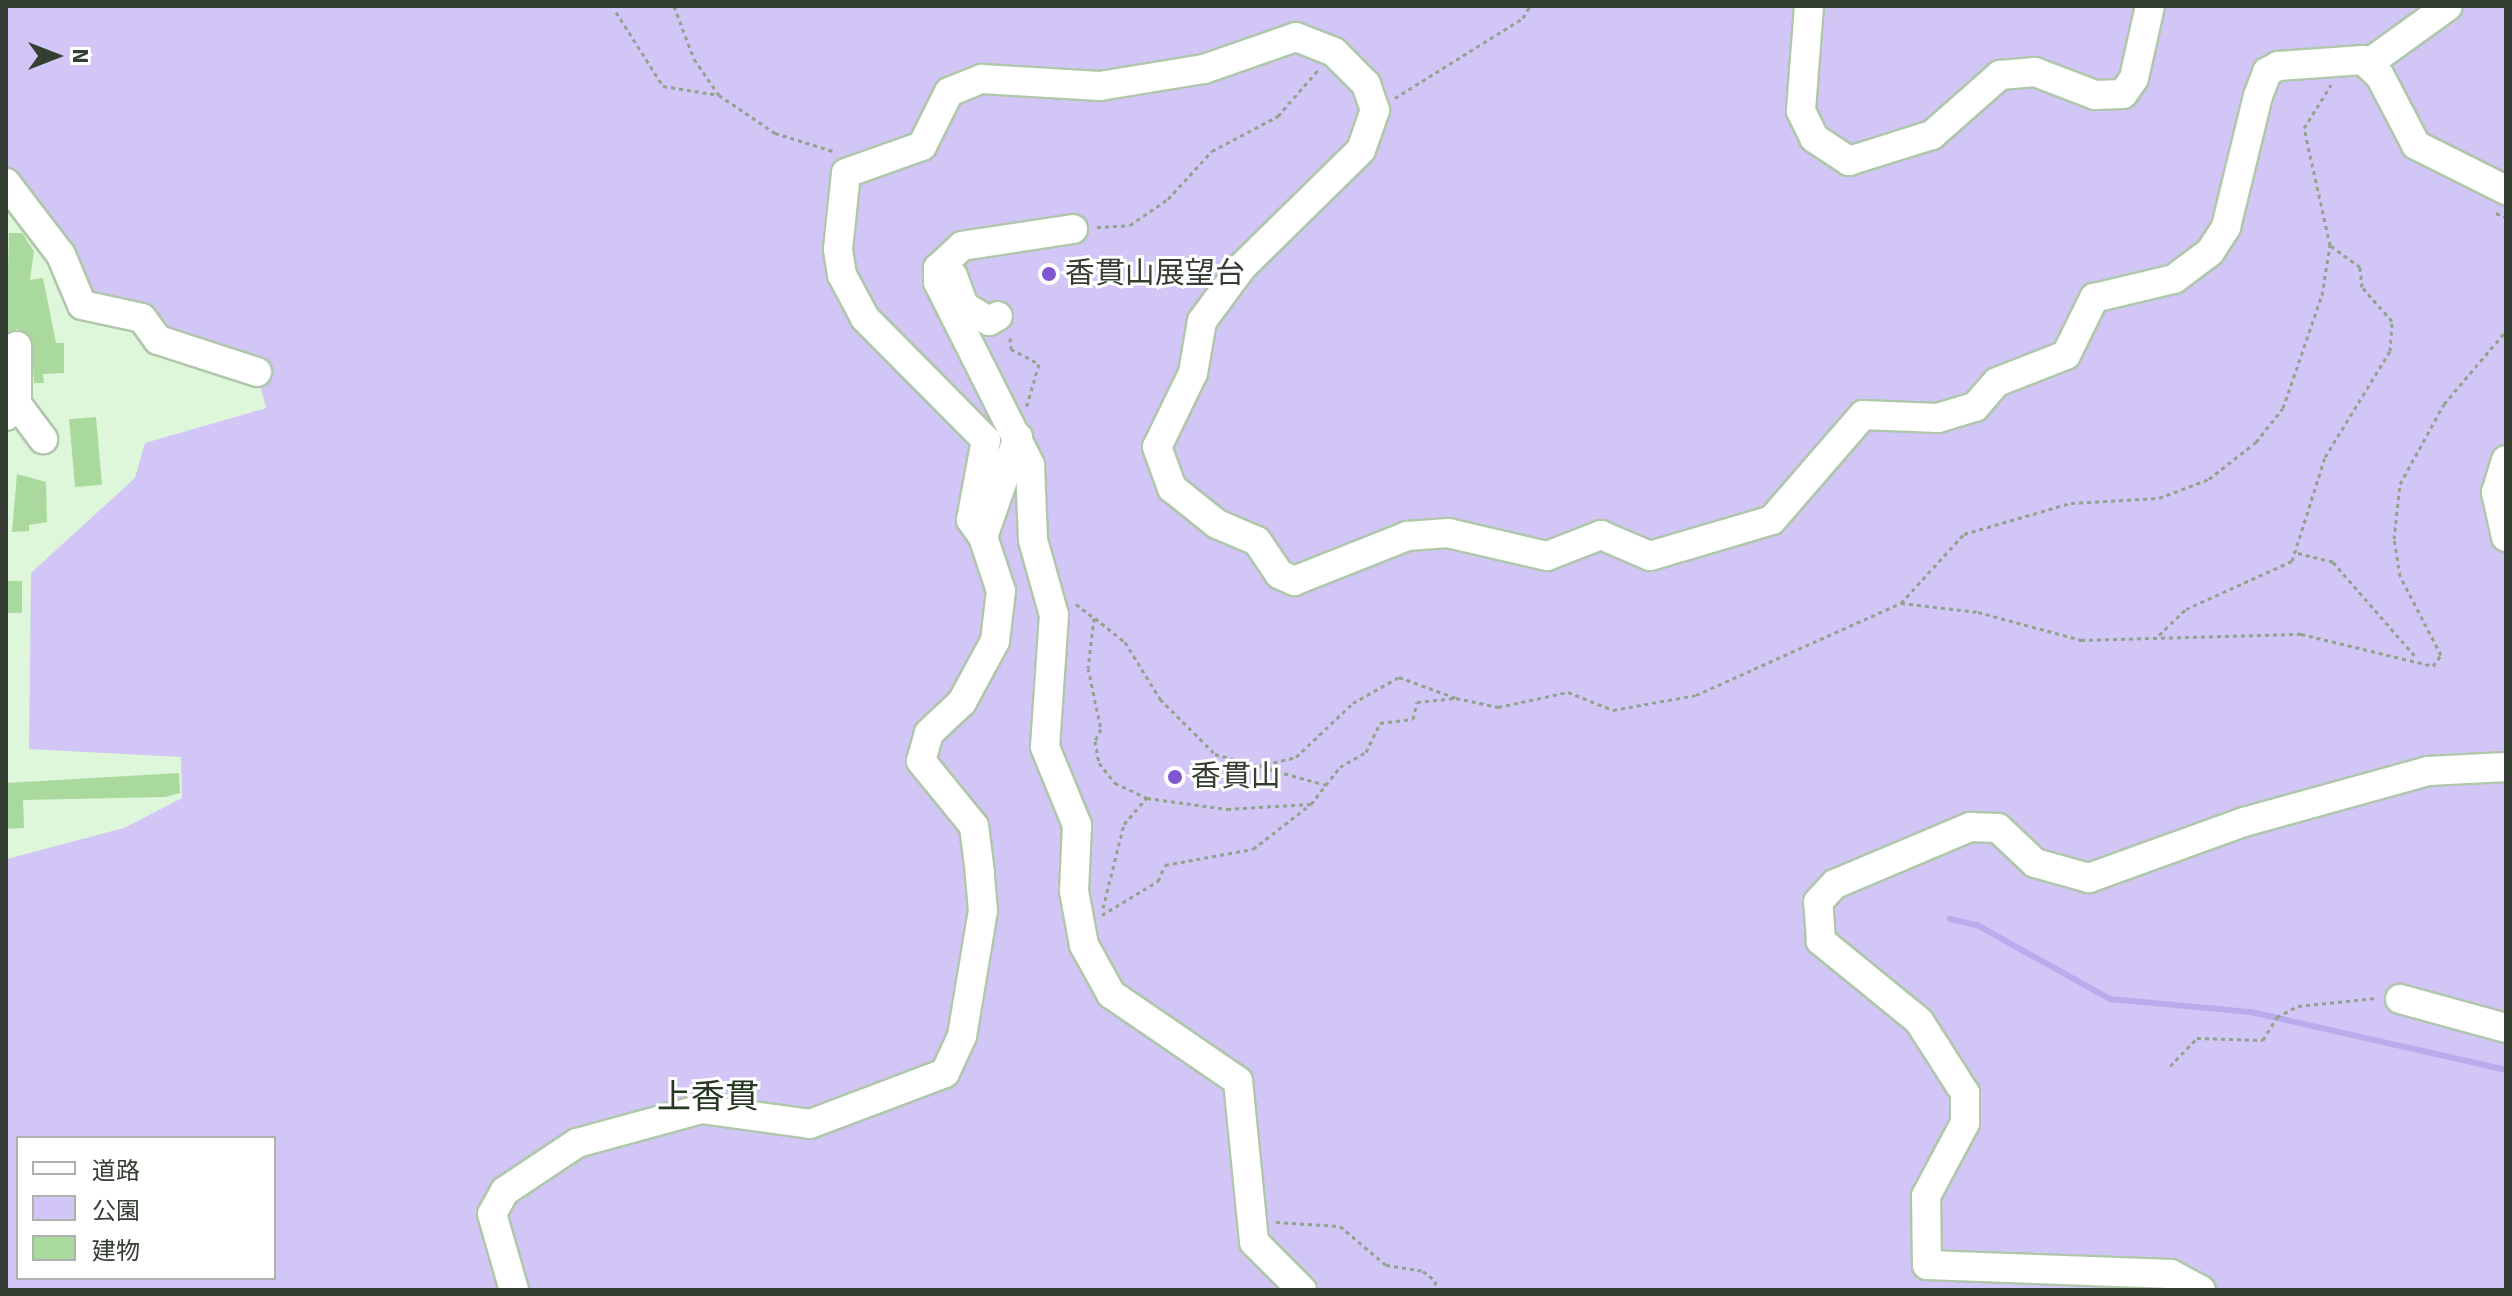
<!DOCTYPE html>
<html>
<head>
<meta charset="utf-8">
<style>
	body { margin:0 }
	#map { position:relative; width:2512px; height:1296px; overflow:hidden; background:#def6d9; font-family:Signika,"Noto Sans JP",sans-serif }
	div>[style] { position:absolute }
	[style*='--x'] { left:calc(var(--x)*1px); top:calc(var(--y)*1px); width:calc(var(--w)*1px); rotate:calc(var(--a)*1deg) }
	.green>* { inset:0; background:#d1c6f6 }
	.stream>* { height:6px; margin:-3px; padding:0 3px; transform-origin:3px; border-radius:3px; background:#bbabed }
	.building>* { inset:0; background:#aad99e; transform-origin:0 0 }
	.path>* { height:3px; margin-top:-1.5px; transform-origin:0; background:repeating-linear-gradient(90deg,#91a28d 0 4px,transparent 0 8px) }
	.roads { filter:drop-shadow(2px 0 #b0c7ab) drop-shadow(-2px 0 #b0c7ab) drop-shadow(0 2px #b0c7ab) drop-shadow(0 -2px #b0c7ab) }
	.minor>* { height:28px; margin:-14px; padding:0 14px; transform-origin:14px; border-radius:14px; background:#fff }
	.dots>* { width:22px; height:22px; translate:-50% -50%; box-sizing:border-box; border:4px solid #fff; border-radius:50% }
	span { translate:-50% -50%; white-space:nowrap; text-align:center; line-height:1.15; -webkit-text-stroke:6px #fff; paint-order:stroke }
	.poi-label { font-size:30px; color:#353e32 }
	.left { translate:0 -50%; text-align:left }
	.quarter-label { font-size:34px; color:#263821 }
	.frame { position:absolute; inset:0; border:8px solid #353e32; pointer-events:none }
	.legend { position:absolute; left:16px; top:1136px; width:260px; height:144px; box-sizing:border-box; background:#fff; border:2px solid #aeb2ad; margin:0; padding:10px 14px; list-style:none; font-size:24px; color:#353e32 }
	.legend li { display:flex; align-items:center; gap:16px; height:40px }
	.legend b { width:40px; border:2px solid #aeb2ad }
	.north { position:absolute; left:16px; top:16px; width:80px; height:80px; -webkit-text-stroke:6px #fff; paint-order:stroke; rotate:90deg; font-size:22px; font-weight:700; line-height:32px; text-align:center; color:#353e32 }
	.north::after { content:''; display:block; margin:auto; width:28px; height:36px; background:#353e32; clip-path:polygon(50% 0,100% 100%,50% 72%,0 100%) }
</style>
</head>
<body>
<div id="map">
	<div class="green">
		<i style="clip-path:polygon(evenodd,6px 6px,2506px 6px,2506px 1290px,6px 1290px,7px 859px,124px 828px,182px 798px,181px 757px,29px 749px,31px 573px,135px 478px,145px 443px,266px 408px,255px 366px,78px 295px,6px 186px,6px 6px,18px 1138px,274px 1138px,274px 1278px,18px 1278px,18px 1138px)"></i>
	</div>
	<div class="stream">
		<i style="--x:1950;--y:919;--w:28;--a:13"></i>
		<i style="--x:1977;--y:925;--w:152;--a:29.1"></i>
		<i style="--x:2110;--y:999;--w:142;--a:5.3"></i>
		<i style="--x:2251;--y:1012;--w:262;--a:12.8"></i>
	</div>
	<div class="building">
		<i style="clip-path:polygon(9px 233px,22px 233px,34px 251px,30px 280px,43px 278px,56px 343px,64px 343px,64px 373px,43px 374px,44px 383px,34px 383px,31px 337px,18px 329px,6px 334px)"></i>
		<i style="left:96px;top:417px;width:68px;height:27px;rotate:85deg"></i>
		<i style="clip-path:polygon(17px 474px,46px 482px,47px 522px,29px 525px,29px 531px,12px 532px)"></i>
		<i style="left:6px;top:581px;width:16px;height:32px"></i>
		<i style="clip-path:polygon(179px 773px,180px 793px,165px 797px,23px 800px,24px 828px,6px 829px,6px 783px)"></i>
	</div>
	<div class="path">
		<i style="--x:674;--y:6;--w:57;--a:69.3"></i>
		<i style="--x:694;--y:59;--w:44;--a:55.2"></i>
		<i style="--x:719;--y:95;--w:68;--a:34.2"></i>
		<i style="--x:775;--y:133;--w:64;--a:17.3"></i>
		<i style="--x:616;--y:12;--w:88;--a:57.6"></i>
		<i style="--x:663;--y:86;--w:57;--a:9.1"></i>
		<i style="--x:1395;--y:98;--w:151;--a:-32"></i>
		<i style="--x:1523;--y:18;--w:14;--a:-60"></i>
		<i style="--x:2496;--y:213;--w:11;--a:22"></i>
		<i style="--x:1097;--y:227;--w:33;--a:-3"></i>
		<i style="--x:1130;--y:225;--w:46;--a:-34.4"></i>
		<i style="--x:1168;--y:199;--w:65;--a:-47.5"></i>
		<i style="--x:1212;--y:151;--w:75;--a:-27.9"></i>
		<i style="--x:1278;--y:116;--w:61;--a:-49"></i>
		<i style="--x:1010;--y:338;--w:11;--a:85"></i>
		<i style="--x:1011;--y:349;--w:32;--a:28"></i>
		<i style="--x:1039;--y:364;--w:46;--a:106.5"></i>
		<i style="--x:2298;--y:553;--w:36;--a:14"></i>
		<i style="--x:2333;--y:562;--w:126;--a:48.9"></i>
		<i style="--x:1901;--y:603;--w:93;--a:-47.6"></i>
		<i style="--x:1964;--y:534;--w:111;--a:-16.2"></i>
		<i style="--x:2071;--y:503;--w:88;--a:-3.3"></i>
		<i style="--x:2159;--y:498;--w:53;--a:-20.8"></i>
		<i style="--x:2209;--y:479;--w:60;--a:-38.2"></i>
		<i style="--x:2256;--y:442;--w:43;--a:-51.5"></i>
		<i style="--x:2283;--y:408;--w:120;--a:-71"></i>
		<i style="--x:2322;--y:295;--w:51;--a:-80.9"></i>
		<i style="--x:2330;--y:245;--w:120;--a:-102.5"></i>
		<i style="--x:2304;--y:128;--w:51;--a:-57.9"></i>
		<i style="--x:1076;--y:604;--w:23;--a:38"></i>
		<i style="--x:1094;--y:618;--w:50;--a:96.8"></i>
		<i style="--x:1088;--y:668;--w:62;--a:78"></i>
		<i style="--x:1101;--y:729;--w:13;--a:117"></i>
		<i style="--x:1095;--y:741;--w:22;--a:80"></i>
		<i style="--x:1099;--y:763;--w:26;--a:51"></i>
		<i style="--x:1115;--y:783;--w:35;--a:25"></i>
		<i style="--x:1147;--y:798;--w:81;--a:7.8"></i>
		<i style="--x:1227;--y:809;--w:84;--a:-3.4"></i>
		<i style="--x:1311;--y:804;--w:47;--a:-51.9"></i>
		<i style="--x:1340;--y:767;--w:30;--a:-30"></i>
		<i style="--x:1366;--y:752;--w:32;--a:-64"></i>
		<i style="--x:1380;--y:723;--w:33;--a:-7"></i>
		<i style="--x:1413;--y:719;--w:17;--a:-77"></i>
		<i style="--x:1417;--y:702;--w:39;--a:-6"></i>
		<i style="--x:1456;--y:698;--w:43;--a:12.1"></i>
		<i style="--x:1498;--y:707;--w:72;--a:-12.1"></i>
		<i style="--x:1568;--y:692;--w:48;--a:21.8"></i>
		<i style="--x:1613;--y:710;--w:84;--a:-10.2"></i>
		<i style="--x:1696;--y:695;--w:225;--a:-24.2"></i>
		<i style="--x:1901;--y:603;--w:78;--a:6.7"></i>
		<i style="--x:1978;--y:612;--w:107;--a:15.2"></i>
		<i style="--x:2081;--y:640;--w:220;--a:-1.6"></i>
		<i style="--x:2301;--y:634;--w:136;--a:13.6"></i>
		<i style="--x:2433;--y:666;--w:14;--a:-54"></i>
		<i style="--x:2441;--y:655;--w:89;--a:-117.4"></i>
		<i style="--x:2400;--y:576;--w:37;--a:-99"></i>
		<i style="--x:2394;--y:539;--w:55;--a:-83.8"></i>
		<i style="--x:2400;--y:484;--w:91;--a:-61.2"></i>
		<i style="--x:2444;--y:404;--w:96;--a:-49.7"></i>
		<i style="--x:1095;--y:618;--w:38;--a:39"></i>
		<i style="--x:1125;--y:642;--w:67;--a:58.4"></i>
		<i style="--x:1160;--y:699;--w:78;--a:45"></i>
		<i style="--x:1215;--y:754;--w:115;--a:15.6"></i>
		<i style="--x:2159;--y:635;--w:37;--a:-44"></i>
		<i style="--x:2186;--y:609;--w:116;--a:-24.4"></i>
		<i style="--x:2292;--y:561;--w:109;--a:-72.4"></i>
		<i style="--x:2325;--y:457;--w:124;--a:-58.5"></i>
		<i style="--x:2390;--y:351;--w:30;--a:-86"></i>
		<i style="--x:2392;--y:321;--w:45;--a:-131.4"></i>
		<i style="--x:2362;--y:287;--w:20;--a:-96"></i>
		<i style="--x:2360;--y:267;--w:37;--a:-144"></i>
		<i style="--x:1258;--y:766;--w:39;--a:-13"></i>
		<i style="--x:1296;--y:757;--w:79;--a:-43.5"></i>
		<i style="--x:1353;--y:703;--w:53;--a:-29.5"></i>
		<i style="--x:1399;--y:677;--w:61;--a:20.2"></i>
		<i style="--x:1103;--y:908;--w:87;--a:-76"></i>
		<i style="--x:1124;--y:824;--w:35;--a:-49"></i>
		<i style="--x:1102;--y:915;--w:66;--a:-31.3"></i>
		<i style="--x:1158;--y:881;--w:17;--a:-66"></i>
		<i style="--x:1165;--y:865;--w:89;--a:-10.3"></i>
		<i style="--x:1253;--y:849;--w:73;--a:-37.8"></i>
		<i style="--x:2170;--y:1066;--w:39;--a:-46"></i>
		<i style="--x:2197;--y:1038;--w:66;--a:1.7"></i>
		<i style="--x:2263;--y:1040;--w:27;--a:-59"></i>
		<i style="--x:2277;--y:1017;--w:24;--a:-28"></i>
		<i style="--x:2298;--y:1006;--w:78;--a:-5.9"></i>
		<i style="--x:1276;--y:1222;--w:64;--a:3.6"></i>
		<i style="--x:1340;--y:1226;--w:60;--a:40.3"></i>
		<i style="--x:1386;--y:1265;--w:37;--a:9"></i>
		<i style="--x:1423;--y:1271;--w:16;--a:38"></i>
		<i style="--x:1436;--y:1281;--w:9;--a:108"></i>
	</div>
	<div class="roads">
		<div class="minor">
			<i style="--x:1809;--y:6;--w:105;--a:94.4"></i>
			<i style="--x:1801;--y:111;--w:30;--a:64"></i>
			<i style="--x:1814;--y:138;--w:42;--a:33.3"></i>
			<i style="--x:1849;--y:161;--w:87;--a:-17.4"></i>
			<i style="--x:1932;--y:135;--w:91;--a:-41.4"></i>
			<i style="--x:2000;--y:75;--w:35;--a:-5"></i>
			<i style="--x:2035;--y:72;--w:64;--a:21"></i>
			<i style="--x:2095;--y:95;--w:28;--a:-2"></i>
			<i style="--x:2123;--y:94;--w:19;--a:-55"></i>
			<i style="--x:2134;--y:78;--w:74;--a:-77.5"></i>
			<i style="--x:2369;--y:63;--w:97;--a:-35.8"></i>
			<i style="--x:6;--y:183;--w:91;--a:52.6"></i>
			<i style="--x:61;--y:255;--w:54;--a:67.2"></i>
			<i style="--x:82;--y:305;--w:61;--a:12.2"></i>
			<i style="--x:142;--y:318;--w:27;--a:54"></i>
			<i style="--x:158;--y:340;--w:104;--a:17.9"></i>
			<i style="--x:1073;--y:229;--w:112;--a:171.3"></i>
			<i style="--x:962;--y:246;--w:33;--a:137"></i>
			<i style="--x:938;--y:268;--w:14;--a:90"></i>
			<i style="--x:938;--y:282;--w:205;--a:63.3"></i>
			<i style="--x:1030;--y:465;--w:75;--a:87.7"></i>
			<i style="--x:1033;--y:540;--w:78;--a:74.4"></i>
			<i style="--x:1054;--y:615;--w:132;--a:93.9"></i>
			<i style="--x:1045;--y:747;--w:84;--a:67.7"></i>
			<i style="--x:1077;--y:825;--w:66;--a:92.6"></i>
			<i style="--x:1074;--y:891;--w:55;--a:79.5"></i>
			<i style="--x:1084;--y:945;--w:56;--a:61.1"></i>
			<i style="--x:1111;--y:994;--w:154;--a:34.4"></i>
			<i style="--x:1238;--y:1081;--w:162;--a:84.3"></i>
			<i style="--x:1254;--y:1242;--w:68;--a:45"></i>
			<i style="--x:953;--y:276;--w:32;--a:70"></i>
			<i style="--x:964;--y:306;--w:29;--a:31"></i>
			<i style="--x:989;--y:321;--w:10;--a:-29"></i>
			<i style="--x:17;--y:346;--w:58;--a:90"></i>
			<i style="--x:6;--y:416;--w:16;--a:-47"></i>
			<i style="--x:17;--y:404;--w:44;--a:53.4"></i>
			<i style="--x:1018;--y:437;--w:106;--a:109.3"></i>
			<i style="--x:983;--y:537;--w:21;--a:-125"></i>
			<i style="--x:971;--y:520;--w:81;--a:-79.4"></i>
			<i style="--x:986;--y:440;--w:172;--a:-134.8"></i>
			<i style="--x:865;--y:318;--w:49;--a:-118.1"></i>
			<i style="--x:842;--y:275;--w:26;--a:-99"></i>
			<i style="--x:838;--y:249;--w:76;--a:-84"></i>
			<i style="--x:846;--y:173;--w:81;--a:-19.6"></i>
			<i style="--x:922;--y:146;--w:60;--a:-63.4"></i>
			<i style="--x:949;--y:92;--w:35;--a:-22"></i>
			<i style="--x:982;--y:79;--w:118;--a:3.4"></i>
			<i style="--x:1100;--y:86;--w:105;--a:-9.3"></i>
			<i style="--x:1204;--y:69;--w:97;--a:-19.2"></i>
			<i style="--x:1296;--y:37;--w:41;--a:21.5"></i>
			<i style="--x:1334;--y:52;--w:45;--a:45"></i>
			<i style="--x:1366;--y:84;--w:28;--a:71"></i>
			<i style="--x:1375;--y:110;--w:42;--a:109.3"></i>
			<i style="--x:1361;--y:150;--w:167;--a:135.5"></i>
			<i style="--x:1242;--y:267;--w:67;--a:126.5"></i>
			<i style="--x:1202;--y:321;--w:53;--a:99.8"></i>
			<i style="--x:1193;--y:373;--w:82;--a:115.9"></i>
			<i style="--x:1157;--y:447;--w:44;--a:69.9"></i>
			<i style="--x:1172;--y:488;--w:58;--a:38.7"></i>
			<i style="--x:1217;--y:524;--w:43;--a:23"></i>
			<i style="--x:1257;--y:541;--w:40;--a:56"></i>
			<i style="--x:1279;--y:574;--w:17;--a:25"></i>
			<i style="--x:1294;--y:581;--w:122;--a:-21.7"></i>
			<i style="--x:1407;--y:536;--w:41;--a:-4.2"></i>
			<i style="--x:1448;--y:533;--w:102;--a:13.1"></i>
			<i style="--x:1547;--y:556;--w:58;--a:-21.3"></i>
			<i style="--x:1601;--y:535;--w:53;--a:23.2"></i>
			<i style="--x:1650;--y:556;--w:127;--a:-16.4"></i>
			<i style="--x:1772;--y:520;--w:139;--a:-49.1"></i>
			<i style="--x:1863;--y:415;--w:75;--a:2.3"></i>
			<i style="--x:1938;--y:418;--w:39;--a:-17"></i>
			<i style="--x:1975;--y:407;--w:33;--a:-49"></i>
			<i style="--x:1997;--y:382;--w:74;--a:-21.4"></i>
			<i style="--x:2066;--y:355;--w:64;--a:-63.8"></i>
			<i style="--x:2094;--y:298;--w:82;--a:-13.4"></i>
			<i style="--x:2174;--y:279;--w:45;--a:-36.9"></i>
			<i style="--x:2210;--y:252;--w:30;--a:-57"></i>
			<i style="--x:2226;--y:227;--w:135;--a:-76.3"></i>
			<i style="--x:2258;--y:96;--w:26;--a:-69"></i>
			<i style="--x:2267;--y:72;--w:13;--a:-29"></i>
			<i style="--x:2278;--y:66;--w:85;--a:-4"></i>
			<i style="--x:2363;--y:60;--w:23;--a:43"></i>
			<i style="--x:2380;--y:76;--w:78;--a:62.4"></i>
			<i style="--x:2416;--y:145;--w:101;--a:26.6"></i>
			<i style="--x:2506;--y:460;--w:34;--a:107"></i>
			<i style="--x:2496;--y:492;--w:46;--a:77.5"></i>
			<i style="--x:2400;--y:999;--w:110;--a:15.3"></i>
			<i style="--x:514;--y:1290;--w:79;--a:-106.1"></i>
			<i style="--x:492;--y:1214;--w:26;--a:-61"></i>
			<i style="--x:505;--y:1191;--w:87;--a:-33.7"></i>
			<i style="--x:577;--y:1143;--w:129;--a:-15.3"></i>
			<i style="--x:701;--y:1109;--w:110;--a:7.8"></i>
			<i style="--x:810;--y:1124;--w:144;--a:-20.7"></i>
			<i style="--x:945;--y:1073;--w:41;--a:-65.3"></i>
			<i style="--x:962;--y:1036;--w:127;--a:-80.5"></i>
			<i style="--x:983;--y:911;--w:38;--a:-95"></i>
			<i style="--x:980;--y:873;--w:47;--a:-97.3"></i>
			<i style="--x:974;--y:826;--w:84;--a:-129.2"></i>
			<i style="--x:921;--y:761;--w:29;--a:-74"></i>
			<i style="--x:929;--y:733;--w:45;--a:-43.2"></i>
			<i style="--x:962;--y:702;--w:69;--a:-61.6"></i>
			<i style="--x:995;--y:641;--w:50;--a:-83.2"></i>
			<i style="--x:1001;--y:591;--w:57;--a:-108.4"></i>
			<i style="--x:2201;--y:1290;--w:34;--a:-152"></i>
			<i style="--x:2171;--y:1274;--w:244;--a:-177.9"></i>
			<i style="--x:1927;--y:1265;--w:69;--a:-90.8"></i>
			<i style="--x:1926;--y:1196;--w:83;--a:-61.9"></i>
			<i style="--x:1965;--y:1123;--w:30;--a:-90"></i>
			<i style="--x:1965;--y:1093;--w:85;--a:-122.6"></i>
			<i style="--x:1919;--y:1021;--w:127;--a:-140.8"></i>
			<i style="--x:1821;--y:941;--w:39;--a:-94"></i>
			<i style="--x:1818;--y:902;--w:25;--a:-47"></i>
			<i style="--x:1835;--y:884;--w:147;--a:-22.9"></i>
			<i style="--x:1970;--y:827;--w:28;--a:2"></i>
			<i style="--x:1998;--y:828;--w:51;--a:43.4"></i>
			<i style="--x:2035;--y:863;--w:56;--a:15.5"></i>
			<i style="--x:2089;--y:878;--w:165;--a:-19.9"></i>
			<i style="--x:2244;--y:822;--w:191;--a:-15.5"></i>
			<i style="--x:2428;--y:771;--w:78;--a:-2.9"></i>
		</div>
	</div>
	<div class="dots">
		<i style="left:1049px;top:274px;background:#7f56d0"></i>
		<i style="left:1175px;top:777px;background:#7f56d0"></i>
	</div>
	<div class="poi-label">
		<span class="left" style="left:1065px;top:274px">香貫山展望台</span>
		<span class="left" style="left:1191px;top:777px">香貫山</span>
	</div>
	<div class="quarter-label">
		<span style="left:708px;top:1098px">上香貫</span>
	</div>
	<div class="frame"></div>
	<ul class="legend">
	<li><b style="height:10px;background:#fff"></b>道路</li>
	<li><b style="height:22px;background:#d1c6f6"></b>公園</li>
	<li><b style="height:22px;background:#aad99e"></b>建物</li>
	</ul>
	<div class="north">N</div>
</div>
</body>
</html>
